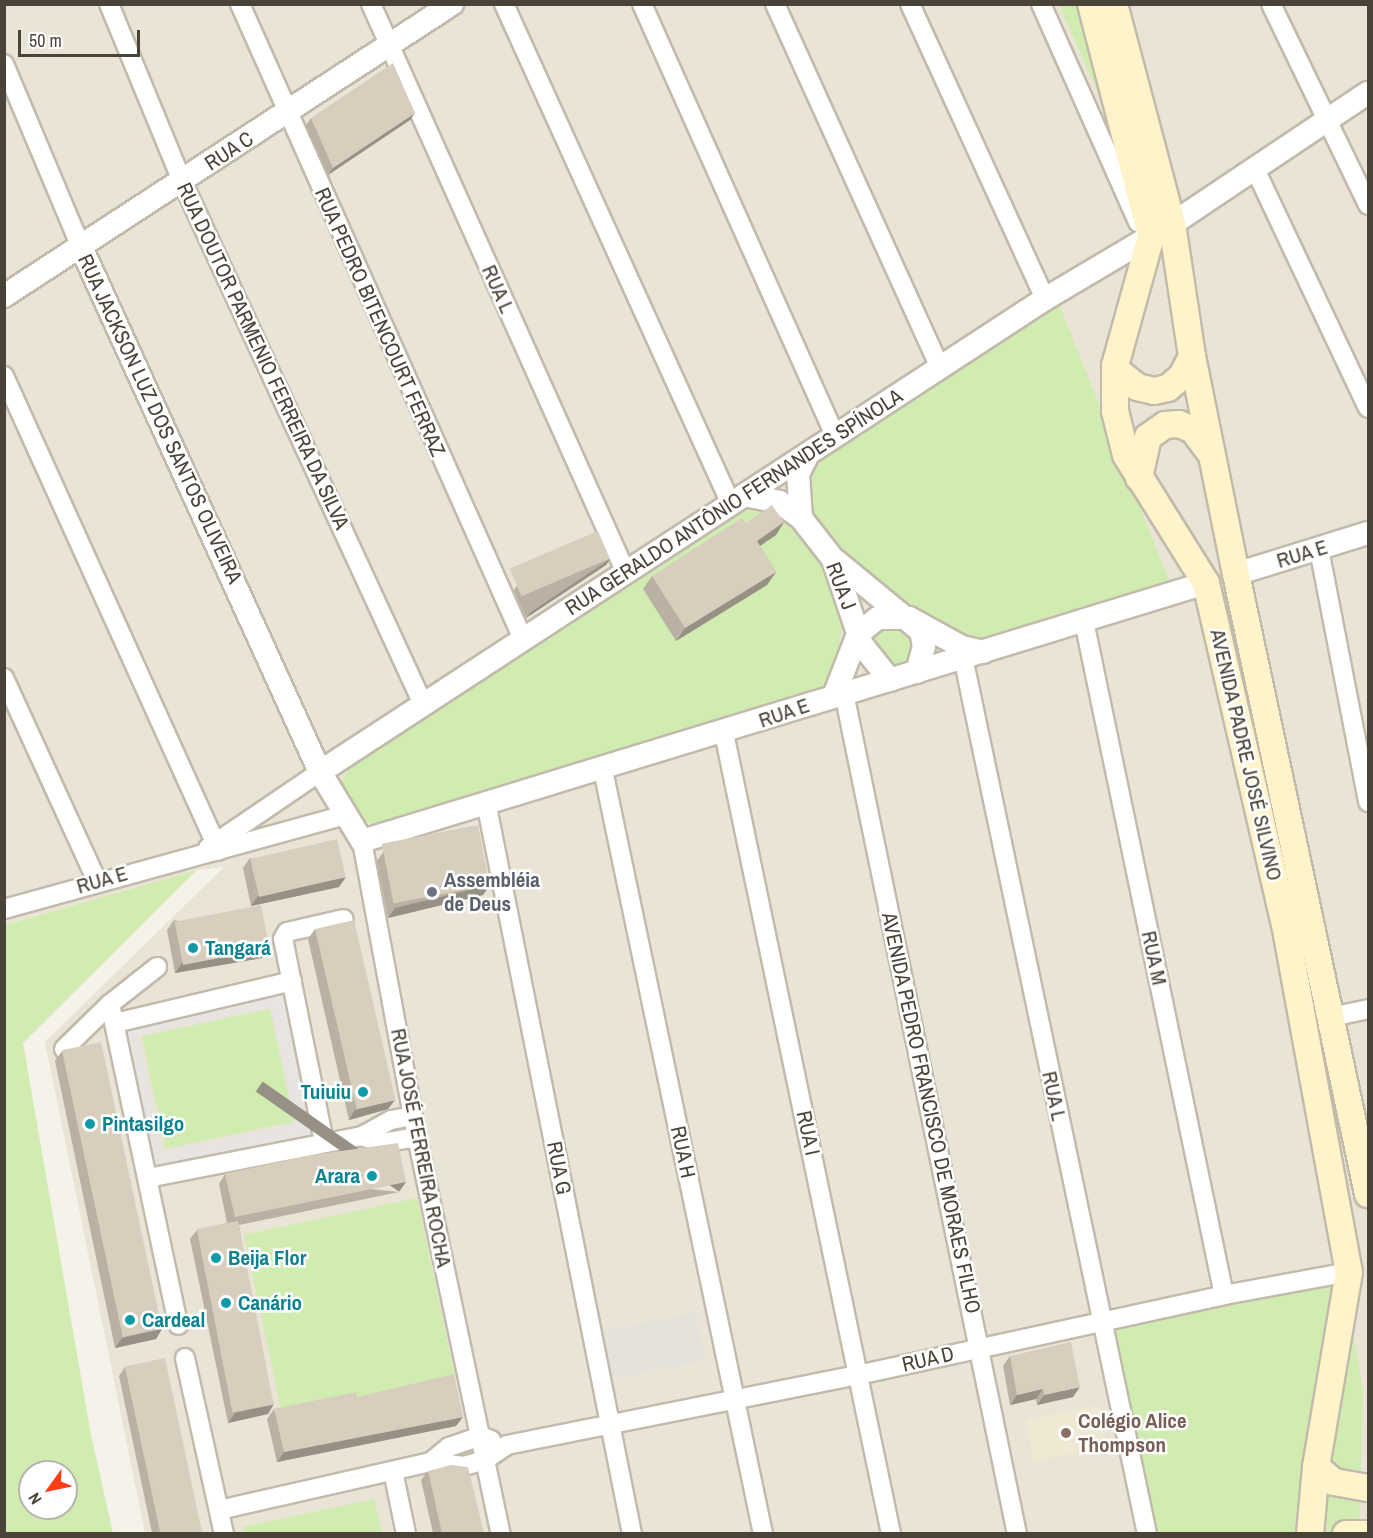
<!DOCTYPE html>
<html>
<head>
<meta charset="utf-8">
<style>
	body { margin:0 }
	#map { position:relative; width:1373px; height:1538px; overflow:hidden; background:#f5f2e9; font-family:"Archivo Narrow",sans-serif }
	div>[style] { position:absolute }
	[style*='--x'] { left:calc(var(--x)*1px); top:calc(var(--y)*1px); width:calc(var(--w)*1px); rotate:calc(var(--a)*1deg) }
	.residential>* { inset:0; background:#eae4d7 }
	.industrial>* { inset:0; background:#e5e1db; transform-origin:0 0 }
	.education>* { inset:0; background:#efe8d2; transform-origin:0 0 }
	.green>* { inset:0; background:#d0ecb0; transform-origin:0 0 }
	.parking>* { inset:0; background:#e7e4e1 }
	.roads { filter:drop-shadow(2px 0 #c2baab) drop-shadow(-2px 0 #c2baab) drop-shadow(0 2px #c2baab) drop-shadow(0 -2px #c2baab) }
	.minor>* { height:18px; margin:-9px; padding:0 9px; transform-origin:9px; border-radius:9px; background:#fff }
	.tertiary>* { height:22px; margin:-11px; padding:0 11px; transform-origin:11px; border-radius:11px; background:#fff }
	.secondary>* { height:26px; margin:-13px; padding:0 13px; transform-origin:13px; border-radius:13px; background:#fff3ca }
	.wall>* { inset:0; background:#bab1a3 }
	.shaded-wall>* { inset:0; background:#979085; transform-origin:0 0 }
	.building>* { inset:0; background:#d8cebe; transform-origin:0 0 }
	.dots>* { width:16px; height:16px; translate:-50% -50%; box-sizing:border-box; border:3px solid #fff; border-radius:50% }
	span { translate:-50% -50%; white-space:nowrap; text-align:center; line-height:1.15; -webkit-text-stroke:5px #fff; paint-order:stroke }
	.street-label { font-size:21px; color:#4a4337 }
	.worship-label { font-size:21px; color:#5b616d; font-weight:700 }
	.left { translate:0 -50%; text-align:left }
	.culture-label { font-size:21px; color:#0d838f; font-weight:700 }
	.right { translate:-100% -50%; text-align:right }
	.education-label { font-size:21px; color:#785e54; font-weight:700 }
	.frame { position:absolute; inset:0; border:6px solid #4a4337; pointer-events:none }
	.north { position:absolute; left:18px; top:1460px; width:60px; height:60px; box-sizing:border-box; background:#fff; border:2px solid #b7b4af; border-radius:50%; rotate:237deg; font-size:16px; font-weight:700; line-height:24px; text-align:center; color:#4a4337 }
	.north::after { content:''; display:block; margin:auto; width:21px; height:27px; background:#ff3d17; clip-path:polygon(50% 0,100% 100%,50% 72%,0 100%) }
	.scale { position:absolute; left:18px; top:30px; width:122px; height:27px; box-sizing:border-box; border:3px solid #4a4337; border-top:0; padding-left:8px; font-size:18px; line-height:21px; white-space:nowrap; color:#4a4337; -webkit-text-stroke:4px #fff; paint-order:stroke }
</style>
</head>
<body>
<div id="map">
	<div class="residential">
		<i style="clip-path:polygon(5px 5px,1059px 5px,1113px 128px,1122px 5px,1368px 5px,1368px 1533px,145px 1533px,45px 1042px,224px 867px,197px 870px,5px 925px)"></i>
	</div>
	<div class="industrial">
		<i style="left:695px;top:1313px;width:48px;height:96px;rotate:79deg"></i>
	</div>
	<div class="education">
		<i style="left:1098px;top:1405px;width:42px;height:74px;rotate:78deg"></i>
	</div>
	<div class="green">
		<i style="clip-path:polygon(1059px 5px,1079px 5px,1113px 128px)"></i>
		<i style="clip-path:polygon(1059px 304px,1171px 585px,986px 642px,968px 641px,888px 595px,857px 570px,807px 514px,805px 478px,842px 441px)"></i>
		<i style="clip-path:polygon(754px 507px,776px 514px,806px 541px,831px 579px,843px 616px,838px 659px,827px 685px,815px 696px,379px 826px,356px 819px,338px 789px,353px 761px,734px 509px)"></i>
		<i style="clip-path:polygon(877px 625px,909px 629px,915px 645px,909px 661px,902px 667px,893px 669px,868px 640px)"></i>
		<i style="clip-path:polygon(evenodd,197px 870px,23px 1043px,91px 1435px,113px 1533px,5px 1533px,5px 925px,197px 870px,30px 1472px,66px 1472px,66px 1508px,30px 1508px,30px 1472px)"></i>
		<i style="left:270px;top:1009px;width:115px;height:131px;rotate:78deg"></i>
		<i style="left:417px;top:1198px;width:185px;height:177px;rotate:78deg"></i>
		<i style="clip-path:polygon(1345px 1282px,1363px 1393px,1359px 1533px,1152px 1533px,1110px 1330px)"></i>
		<i style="clip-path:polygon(374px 1499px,382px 1533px,244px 1533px,243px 1527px)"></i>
	</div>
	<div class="parking">
		<i style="clip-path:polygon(evenodd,284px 989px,313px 1135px,151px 1169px,122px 1026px,284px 989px,271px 1007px,296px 1125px,162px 1152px,138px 1035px,271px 1007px)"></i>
	</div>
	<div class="roads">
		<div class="minor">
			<i style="--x:109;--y:4;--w:191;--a:67.6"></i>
			<i style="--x:182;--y:181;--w:576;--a:65.26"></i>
			<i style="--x:240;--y:4;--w:695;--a:65.98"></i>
			<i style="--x:371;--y:4;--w:624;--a:65.86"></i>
			<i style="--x:504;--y:4;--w:549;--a:65.58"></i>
			<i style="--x:642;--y:4;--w:475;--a:65.9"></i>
			<i style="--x:775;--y:4;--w:400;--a:65.6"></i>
			<i style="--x:910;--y:4;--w:324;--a:65.4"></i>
			<i style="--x:1041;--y:4;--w:239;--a:66"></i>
			<i style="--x:1271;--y:4;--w:223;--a:64.2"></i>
			<i style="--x:4;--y:64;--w:199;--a:67.2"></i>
			<i style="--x:1255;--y:169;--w:264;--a:64.7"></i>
			<i style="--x:4;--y:376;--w:521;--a:65.65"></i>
			<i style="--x:1319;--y:549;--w:258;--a:79"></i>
			<i style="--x:1084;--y:621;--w:688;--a:78.27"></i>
			<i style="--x:963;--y:657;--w:896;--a:78.15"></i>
			<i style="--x:4;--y:678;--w:223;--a:65.4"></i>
			<i style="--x:844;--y:693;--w:859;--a:78.38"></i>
			<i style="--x:724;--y:733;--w:818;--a:78.22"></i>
			<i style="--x:603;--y:770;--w:781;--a:78.17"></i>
			<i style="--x:486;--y:802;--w:746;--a:78.72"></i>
			<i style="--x:362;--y:841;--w:301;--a:79.5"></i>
			<i style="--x:417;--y:1137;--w:406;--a:78.1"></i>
			<i style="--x:208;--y:848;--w:135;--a:-34.2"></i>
			<i style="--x:4;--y:909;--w:354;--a:-15.4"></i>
			<i style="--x:110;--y:1004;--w:328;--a:78"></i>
			<i style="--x:1331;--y:1017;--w:38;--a:-12"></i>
			<i style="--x:115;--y:1023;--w:182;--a:-13.3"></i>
			<i style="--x:64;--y:1049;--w:64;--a:-44.4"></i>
			<i style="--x:110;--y:1004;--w:60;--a:-38.2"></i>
			<i style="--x:362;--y:1136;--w:20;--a:20"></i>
			<i style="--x:381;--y:1143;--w:36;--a:-9"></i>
			<i style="--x:324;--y:1142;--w:207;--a:-101.4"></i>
			<i style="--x:283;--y:939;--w:8;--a:-60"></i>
			<i style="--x:287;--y:932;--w:58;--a:-12.8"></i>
			<i style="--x:148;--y:1178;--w:218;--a:-11.1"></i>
			<i style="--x:362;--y:1136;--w:33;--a:-29"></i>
			<i style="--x:391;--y:1120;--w:22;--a:-10"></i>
			<i style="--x:185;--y:1358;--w:180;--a:77.5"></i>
			<i style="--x:431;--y:1462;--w:23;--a:-40"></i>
			<i style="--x:449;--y:1447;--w:34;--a:-19"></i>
			<i style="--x:481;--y:1436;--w:11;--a:22"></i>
			<i style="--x:393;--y:1471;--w:64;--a:78.3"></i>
			<i style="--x:219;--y:1510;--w:217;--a:-12.8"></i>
			<i style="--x:431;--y:1462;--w:33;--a:7"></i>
			<i style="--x:464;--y:1466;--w:22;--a:-16"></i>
			<i style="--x:485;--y:1460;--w:27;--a:-34"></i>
			<i style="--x:507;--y:1445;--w:358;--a:-11.3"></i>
			<i style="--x:858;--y:1375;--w:375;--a:-12.3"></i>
			<i style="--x:1224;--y:1295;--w:127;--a:-10.4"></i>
		</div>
		<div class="tertiary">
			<i style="--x:1172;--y:224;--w:236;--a:-33.8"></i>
			<i style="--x:81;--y:247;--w:577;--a:65.52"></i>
			<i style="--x:320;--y:772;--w:81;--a:58.7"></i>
			<i style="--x:362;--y:841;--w:883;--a:-17"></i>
			<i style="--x:4;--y:296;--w:535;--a:-33.1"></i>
			<i style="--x:744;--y:495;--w:36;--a:11"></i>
			<i style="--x:779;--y:502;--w:27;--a:36"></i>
			<i style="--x:801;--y:518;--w:52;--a:52"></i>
			<i style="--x:833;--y:559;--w:91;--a:71.4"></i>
			<i style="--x:862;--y:645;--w:45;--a:51.3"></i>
			<i style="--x:801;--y:518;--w:44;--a:-93.9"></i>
			<i style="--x:798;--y:474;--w:18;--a:-63"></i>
			<i style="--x:836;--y:561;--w:110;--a:39.5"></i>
			<i style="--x:921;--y:631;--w:15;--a:79"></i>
			<i style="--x:924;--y:646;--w:27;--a:105"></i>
			<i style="--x:1236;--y:574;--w:138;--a:-17.3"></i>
			<i style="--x:834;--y:696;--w:66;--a:-68.8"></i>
			<i style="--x:858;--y:634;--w:26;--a:-39"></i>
			<i style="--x:878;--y:618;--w:31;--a:0"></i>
			<i style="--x:909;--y:618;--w:60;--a:28.7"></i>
			<i style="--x:962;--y:647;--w:22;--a:13"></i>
			<i style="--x:320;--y:772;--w:866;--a:-33.12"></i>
			<i style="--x:1045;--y:299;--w:123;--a:-30.7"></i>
		</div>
		<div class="secondary">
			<i style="--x:1091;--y:4;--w:240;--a:75.5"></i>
			<i style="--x:1151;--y:236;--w:135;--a:105.5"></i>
			<i style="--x:1115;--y:366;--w:45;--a:90"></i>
			<i style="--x:1115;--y:411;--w:45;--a:76"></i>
			<i style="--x:1126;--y:455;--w:151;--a:58"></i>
			<i style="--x:1206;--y:583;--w:361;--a:77"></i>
			<i style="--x:1287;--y:935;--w:343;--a:79.6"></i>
			<i style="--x:1349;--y:1272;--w:198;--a:99.6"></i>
			<i style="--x:1316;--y:1467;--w:67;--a:95.1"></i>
			<i style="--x:1114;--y:4;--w:228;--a:75.2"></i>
			<i style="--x:1172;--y:224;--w:134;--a:81.4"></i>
			<i style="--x:1192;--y:356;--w:222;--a:78.6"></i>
			<i style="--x:1236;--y:574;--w:634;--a:77.98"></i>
			<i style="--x:1115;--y:369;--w:28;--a:39"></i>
			<i style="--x:1137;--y:387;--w:17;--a:13"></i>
			<i style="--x:1154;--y:391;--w:14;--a:-12"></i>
			<i style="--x:1168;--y:388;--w:18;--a:-41"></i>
			<i style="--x:1182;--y:376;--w:22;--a:-63"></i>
			<i style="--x:1139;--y:478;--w:42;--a:-77.6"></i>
			<i style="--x:1148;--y:437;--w:21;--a:-35"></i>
			<i style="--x:1165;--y:425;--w:14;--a:-4"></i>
			<i style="--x:1179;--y:424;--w:15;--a:23"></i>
			<i style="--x:1193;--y:430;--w:31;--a:53"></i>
			<i style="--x:1316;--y:1467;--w:23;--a:40"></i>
			<i style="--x:1334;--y:1482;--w:35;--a:10"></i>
			<i style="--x:1346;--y:1534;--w:21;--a:0"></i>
		</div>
	</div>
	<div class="wall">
		<i style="clip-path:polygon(311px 118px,410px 120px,328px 175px,306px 125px)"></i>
		<i style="clip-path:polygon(784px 522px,776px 535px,760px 546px,776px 572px,767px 585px,676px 641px,643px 589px,652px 576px,746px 523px)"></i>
		<i style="clip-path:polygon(610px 559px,606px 565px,526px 618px,514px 590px,518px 584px)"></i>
		<i style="clip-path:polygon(384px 851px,490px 885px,483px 895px,388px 918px,377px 861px)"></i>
		<i style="clip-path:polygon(250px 858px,339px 887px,251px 906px,243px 868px)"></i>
		<i style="clip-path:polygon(174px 920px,269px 948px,262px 958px,175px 973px,167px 930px)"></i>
		<i style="clip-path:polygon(315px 929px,395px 1100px,388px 1109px,349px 1120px,308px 939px)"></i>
		<i style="clip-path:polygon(62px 1051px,162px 1329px,156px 1339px,115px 1348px,55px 1061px)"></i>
		<i style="clip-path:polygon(225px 1174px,399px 1192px,239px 1225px,268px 1414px,228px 1423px,190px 1239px,197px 1230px,227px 1223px,219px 1184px)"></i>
		<i style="clip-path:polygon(1010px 1356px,1073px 1397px,1037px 1405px,1036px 1399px,1010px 1405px,1003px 1366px)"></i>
		<i style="clip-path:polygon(125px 1367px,203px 1533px,152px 1533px,119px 1376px)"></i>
		<i style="clip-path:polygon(357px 1397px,456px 1426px,277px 1462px,267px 1419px,274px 1409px)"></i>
		<i style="clip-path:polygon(428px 1471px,484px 1533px,433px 1533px,421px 1480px)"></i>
	</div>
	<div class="shaded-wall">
		<i style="clip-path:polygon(415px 113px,410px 120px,328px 175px,333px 168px)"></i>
		<i style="clip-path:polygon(784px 522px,776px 535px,748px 554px,757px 541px)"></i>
		<i style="clip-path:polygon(610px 559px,606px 565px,526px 618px,531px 612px)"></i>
		<i style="clip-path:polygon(776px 572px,767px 585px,676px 641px,685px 628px)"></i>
		<i style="clip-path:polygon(346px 877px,339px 887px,251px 906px,258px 896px)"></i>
		<i style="clip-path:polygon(490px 885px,483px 895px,388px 918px,395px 908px)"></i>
		<i style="clip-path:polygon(269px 948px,262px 958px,175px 973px,182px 963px)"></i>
		<i style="clip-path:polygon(395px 1100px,388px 1109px,349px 1120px,355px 1110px)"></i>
		<i style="left:406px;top:1182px;width:12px;height:175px;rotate:125deg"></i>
		<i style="clip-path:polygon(162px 1329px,156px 1339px,115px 1348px,122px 1338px)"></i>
		<i style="clip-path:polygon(1080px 1387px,1073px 1397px,1037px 1405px,1044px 1395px)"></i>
		<i style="clip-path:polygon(1043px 1389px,1036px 1399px,1010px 1405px,1017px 1395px)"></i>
		<i style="clip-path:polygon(274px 1404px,268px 1414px,228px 1423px,235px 1413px)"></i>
		<i style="clip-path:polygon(463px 1417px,456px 1426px,277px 1462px,284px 1452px)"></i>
	</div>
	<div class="building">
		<i style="clip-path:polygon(393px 63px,415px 113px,333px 168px,311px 118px)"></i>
		<i style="clip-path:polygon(772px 505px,784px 522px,757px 541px,776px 572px,685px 628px,652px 576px,742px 518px,746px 523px)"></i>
		<i style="left:598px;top:531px;width:30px;height:96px;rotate:67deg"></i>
		<i style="left:478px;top:825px;width:61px;height:98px;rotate:79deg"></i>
		<i style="left:337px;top:839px;width:39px;height:89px;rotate:77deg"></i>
		<i style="left:261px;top:905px;width:44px;height:88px;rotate:79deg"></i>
		<i style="left:354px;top:920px;width:185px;height:40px;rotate:77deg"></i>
		<i style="left:101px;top:1042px;width:293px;height:40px;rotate:78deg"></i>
		<i style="clip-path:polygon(398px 1143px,406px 1182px,235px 1217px,225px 1174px,306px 1156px)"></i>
		<i style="left:238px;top:1221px;width:187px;height:42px;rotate:79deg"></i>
		<i style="clip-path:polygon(1071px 1342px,1080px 1387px,1044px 1395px,1043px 1389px,1017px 1395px,1010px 1356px)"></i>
		<i style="left:165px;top:1358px;width:179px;height:41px;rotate:78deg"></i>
		<i style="clip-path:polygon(454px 1374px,463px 1417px,284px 1452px,274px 1409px,356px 1392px,357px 1397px)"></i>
		<i style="clip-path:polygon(451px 1465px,468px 1467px,484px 1533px,442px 1533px,428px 1471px)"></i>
	</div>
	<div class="dots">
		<i style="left:432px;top:892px;background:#6b7280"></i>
		<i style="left:193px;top:948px;background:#0f9aa8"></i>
		<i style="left:363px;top:1092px;background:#0f9aa8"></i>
		<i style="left:90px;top:1124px;background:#0f9aa8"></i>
		<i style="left:372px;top:1176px;background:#0f9aa8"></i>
		<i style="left:216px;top:1258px;background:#0f9aa8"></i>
		<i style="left:226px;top:1303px;background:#0f9aa8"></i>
		<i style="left:130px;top:1320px;background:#0f9aa8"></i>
		<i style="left:1066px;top:1433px;background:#8d6e63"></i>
	</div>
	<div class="street-label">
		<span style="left:229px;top:151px;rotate:-33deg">RUA C</span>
		<span style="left:498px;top:289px;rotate:66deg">RUA L</span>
		<span style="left:380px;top:322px;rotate:66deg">RUA PEDRO BITENCOURT FERRAZ</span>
		<span style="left:263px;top:356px;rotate:65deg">RUA DOUTOR PARMENIO FERREIRA DA SILVA</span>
		<span style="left:160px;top:419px;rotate:65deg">RUA JACKSON LUZ DOS SANTOS OLIVEIRA</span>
		<span style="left:734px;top:502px;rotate:-33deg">RUA GERALDO ANTÔNIO FERNANDES SPÍNOLA</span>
		<span style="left:1302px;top:554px;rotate:-17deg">RUA E</span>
		<span style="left:841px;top:586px;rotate:69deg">RUA J</span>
		<span style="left:784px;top:713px;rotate:-19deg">RUA E</span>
		<span style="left:1246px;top:755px;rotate:77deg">AVENIDA PADRE JOSÉ SILVINO</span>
		<span style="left:102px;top:880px;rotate:-16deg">RUA E</span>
		<span style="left:1154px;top:958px;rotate:78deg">RUA M</span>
		<span style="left:1054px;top:1096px;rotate:78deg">RUA L</span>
		<span style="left:931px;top:1113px;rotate:78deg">AVENIDA PEDRO FRANCISCO DE MORAES FILHO</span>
		<span style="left:808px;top:1133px;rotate:78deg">RUA I</span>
		<span style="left:421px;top:1148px;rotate:79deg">RUA JOSÉ FERREIRA ROCHA</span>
		<span style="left:683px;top:1152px;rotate:78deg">RUA H</span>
		<span style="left:559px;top:1168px;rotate:79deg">RUA G</span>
		<span style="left:928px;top:1359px;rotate:-13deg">RUA D</span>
	</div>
	<div class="worship-label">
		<span class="left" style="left:444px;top:892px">Assembléia<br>de Deus</span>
	</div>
	<div class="culture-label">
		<span class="left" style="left:205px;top:948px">Tangará</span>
		<span class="right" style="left:351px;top:1092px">Tuiuiu</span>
		<span class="left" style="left:102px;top:1124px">Pintasilgo</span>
		<span class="right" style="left:360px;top:1176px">Arara</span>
		<span class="left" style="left:228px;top:1258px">Beija Flor</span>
		<span class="left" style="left:238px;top:1303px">Canário</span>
		<span class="left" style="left:142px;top:1320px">Cardeal</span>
	</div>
	<div class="education-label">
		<span class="left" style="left:1078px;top:1433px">Colégio Alice<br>Thompson</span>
	</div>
	<div class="frame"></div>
	<div class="north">N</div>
	<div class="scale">50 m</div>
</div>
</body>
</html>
